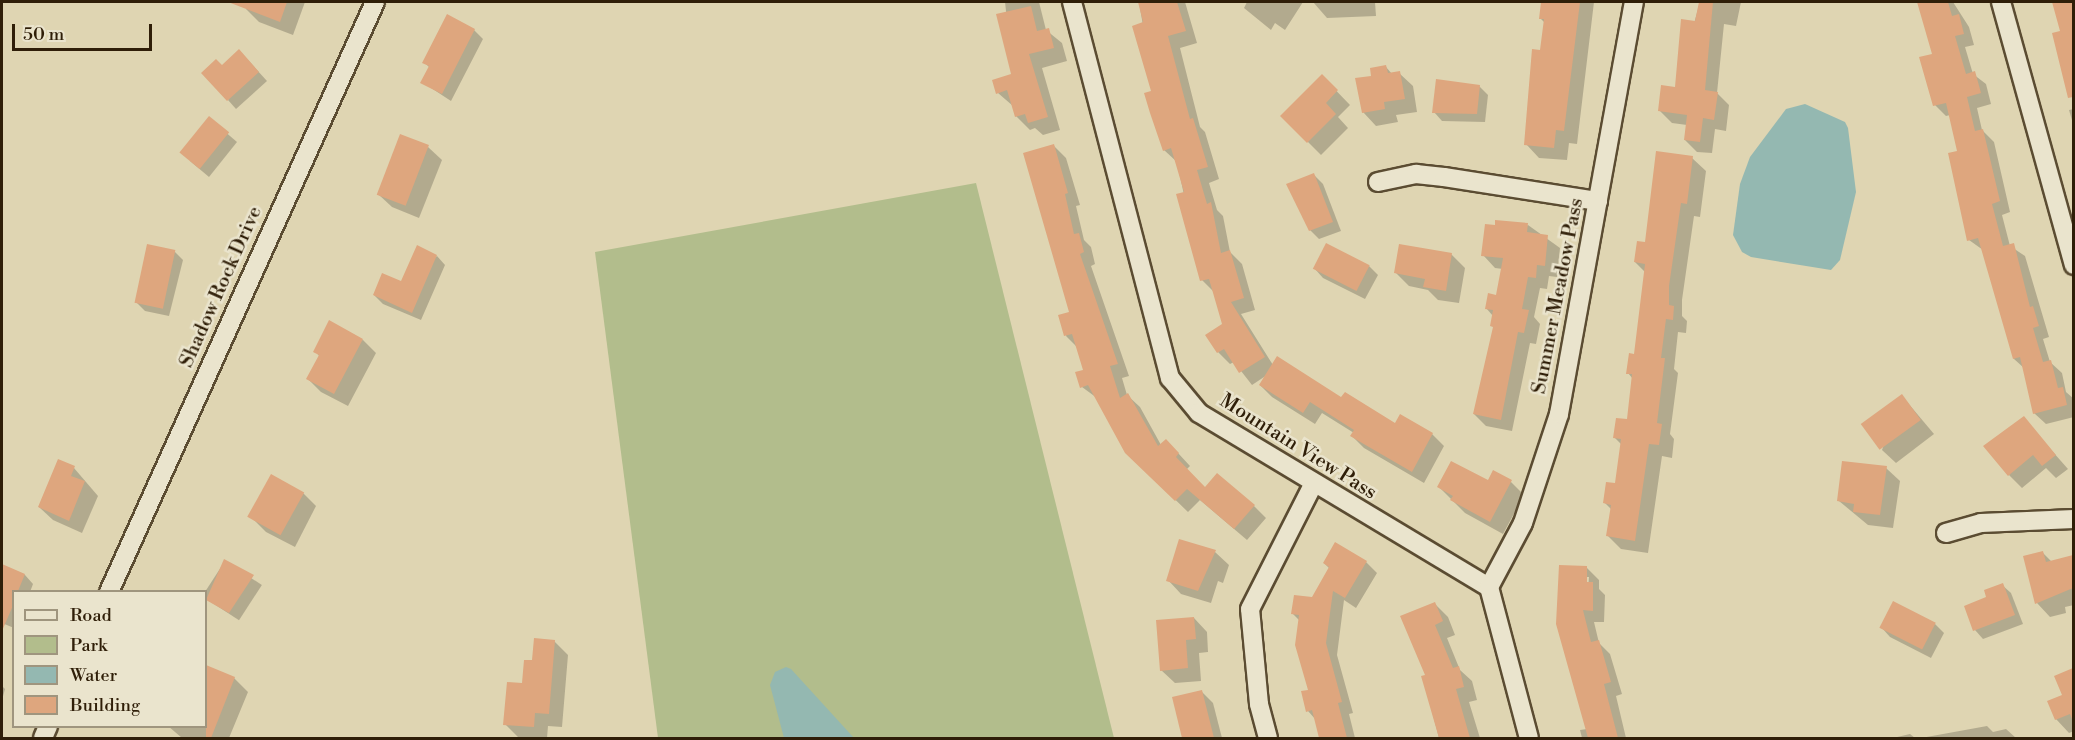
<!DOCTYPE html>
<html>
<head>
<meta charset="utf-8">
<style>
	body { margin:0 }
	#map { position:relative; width:2075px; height:740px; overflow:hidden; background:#dfd5b2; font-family:"Libre Bodoni",serif }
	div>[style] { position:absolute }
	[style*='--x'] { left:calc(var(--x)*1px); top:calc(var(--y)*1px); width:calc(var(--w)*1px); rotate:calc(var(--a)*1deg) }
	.green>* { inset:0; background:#b2bd8c }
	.water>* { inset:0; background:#94b8b1 }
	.shadow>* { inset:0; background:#0003; transform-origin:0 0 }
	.building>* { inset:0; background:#dea67e; transform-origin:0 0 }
	.roads { filter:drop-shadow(2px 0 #5b4c32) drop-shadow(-2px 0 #5b4c32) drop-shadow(0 2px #5b4c32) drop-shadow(0 -2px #5b4c32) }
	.minor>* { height:18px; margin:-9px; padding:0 9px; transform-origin:9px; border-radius:9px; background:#eae4cd }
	span { translate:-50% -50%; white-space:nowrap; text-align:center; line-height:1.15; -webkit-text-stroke:5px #eae4cd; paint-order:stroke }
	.street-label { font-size:20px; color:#2f1e08 }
	.frame { position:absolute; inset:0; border:3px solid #2f1e08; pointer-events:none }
	.legend { position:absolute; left:12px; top:590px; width:195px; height:138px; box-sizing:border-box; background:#eae4cd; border:2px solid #9f957e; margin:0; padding:8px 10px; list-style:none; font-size:18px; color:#2f1e08 }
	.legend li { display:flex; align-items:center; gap:12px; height:30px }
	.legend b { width:30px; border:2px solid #9f957e }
	.scale { position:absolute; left:12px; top:24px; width:140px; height:27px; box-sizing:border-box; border:3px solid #2f1e08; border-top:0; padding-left:8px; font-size:18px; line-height:21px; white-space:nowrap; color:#2f1e08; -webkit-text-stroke:4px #eae4cd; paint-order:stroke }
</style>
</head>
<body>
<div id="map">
	<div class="green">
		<i style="clip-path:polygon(976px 183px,1114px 738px,658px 738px,595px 252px)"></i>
	</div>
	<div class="water">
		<i style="clip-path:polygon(1805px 104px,1845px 122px,1848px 128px,1856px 192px,1840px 260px,1831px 270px,1751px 257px,1742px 252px,1733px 235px,1740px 184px,1750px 157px,1786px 109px)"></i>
		<i style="clip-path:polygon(786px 667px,791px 669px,854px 738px,784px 738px,770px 685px,775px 672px)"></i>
	</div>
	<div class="shadow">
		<i style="clip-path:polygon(249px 2px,305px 2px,293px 35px,259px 22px,246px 9px)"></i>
		<i style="clip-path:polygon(1005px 2px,1039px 2px,1046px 30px,1062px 43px,1067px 61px,1042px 68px,1060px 130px,1043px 135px,1035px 128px,1030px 130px,1016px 116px,1013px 106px,998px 93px,1013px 75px)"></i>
		<i style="clip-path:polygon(1139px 2px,1185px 2px,1197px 43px,1180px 48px,1200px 127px,1205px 132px,1219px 179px,1209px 183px,1217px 210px,1223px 216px,1230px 252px,1242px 264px,1255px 310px,1241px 314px,1273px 365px,1396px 425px,1432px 434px,1444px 446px,1424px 483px,1364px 448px,1352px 436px,1354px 433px,1322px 413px,1315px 424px,1272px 397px,1260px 385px,1267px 375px,1252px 385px,1234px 362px,1230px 364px,1218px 352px,1223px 325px,1215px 293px,1202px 280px,1177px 162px,1164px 150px)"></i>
		<i style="clip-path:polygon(1247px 2px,1303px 2px,1285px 30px,1275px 23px,1271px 30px,1244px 8px)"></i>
		<i style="clip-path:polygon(1313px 2px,1375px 2px,1376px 16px,1327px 18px)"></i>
		<i style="clip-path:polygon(1543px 2px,1594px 2px,1577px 144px,1569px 143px,1567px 160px,1539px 158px,1526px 144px,1545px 23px,1541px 19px)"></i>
		<i style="clip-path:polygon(1700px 2px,1741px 2px,1736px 26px,1724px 24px,1717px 93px,1729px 105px,1726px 131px,1715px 129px,1712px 153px,1697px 152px,1685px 140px,1687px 125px,1672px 123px,1660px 111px,1676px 88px)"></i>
		<i style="clip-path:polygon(1919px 2px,1953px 2px,1969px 27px,1974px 45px,1965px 47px,1973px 74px,1986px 84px,1991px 104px,1977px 108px,1982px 130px,1994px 142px,2010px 212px,2002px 215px,2010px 246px,2025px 256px,2049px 337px,2043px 339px,2050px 362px,2062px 373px,2066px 392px,2074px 399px,2074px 417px,2046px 424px,2034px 413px,2024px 368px,2014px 359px,1983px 250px,1969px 240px,1958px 152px,1950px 115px,1946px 116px,1935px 105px,1934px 55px)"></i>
		<i style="clip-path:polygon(2053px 2px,2074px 2px,2074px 88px,2065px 80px,2062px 32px)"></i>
		<i style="clip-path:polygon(474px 30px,483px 39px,451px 101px,422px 82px,430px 68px,424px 62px)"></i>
		<i style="clip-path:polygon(248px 60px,267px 81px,236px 109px,228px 100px)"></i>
		<i style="clip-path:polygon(1386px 67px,1392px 74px,1399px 73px,1413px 86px,1417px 112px,1396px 115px,1398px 122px,1376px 126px,1363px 112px)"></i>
		<i style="clip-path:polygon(1322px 76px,1350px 105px,1338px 117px,1348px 128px,1321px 155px,1282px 116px)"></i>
		<i style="clip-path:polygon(1479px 86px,1488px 95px,1485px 122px,1442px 121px,1434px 112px)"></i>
		<i style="clip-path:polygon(2074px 109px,2074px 127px,2069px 110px)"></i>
		<i style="clip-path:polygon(209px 118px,237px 142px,209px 177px,190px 161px)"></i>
		<i style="clip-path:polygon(1054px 146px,1066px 158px,1080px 205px,1076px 206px,1084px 240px,1091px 247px,1095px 264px,1091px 266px,1129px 376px,1122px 378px,1127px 395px,1140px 407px,1161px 445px,1178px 453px,1190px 466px,1186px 470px,1205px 489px,1254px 506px,1266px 518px,1247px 540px,1200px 500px,1188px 512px,1126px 452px,1097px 398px,1082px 387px,1084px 371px,1077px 347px,1066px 336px,1071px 313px)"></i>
		<i style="clip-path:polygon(428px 147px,442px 160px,419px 218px,392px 207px,378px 194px)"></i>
		<i style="clip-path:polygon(1692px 158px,1706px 171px,1700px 217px,1694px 216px,1682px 300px,1682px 316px,1687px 321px,1686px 333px,1678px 332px,1674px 369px,1678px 373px,1670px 434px,1674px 439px,1672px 458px,1662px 456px,1648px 553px,1621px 549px,1608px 536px,1612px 510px,1605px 503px,1616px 485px,1622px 445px,1615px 438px,1628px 421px,1633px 379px,1628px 373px,1635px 356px,1645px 272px,1635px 262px)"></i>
		<i style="clip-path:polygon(1314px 175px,1323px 184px,1341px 231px,1319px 239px,1310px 230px)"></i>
		<i style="clip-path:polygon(1528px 225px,1560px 248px,1557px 277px,1549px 276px,1547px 289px,1540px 288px,1534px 317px,1540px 324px,1536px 344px,1530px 343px,1512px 431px,1486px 426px,1474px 414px,1495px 329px,1493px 316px,1486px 308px,1497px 296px,1503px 269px,1495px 268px,1483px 255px)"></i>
		<i style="clip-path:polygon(174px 251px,183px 260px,169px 316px,145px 311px,136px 302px)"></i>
		<i style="clip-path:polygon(1451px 254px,1465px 268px,1459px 303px,1438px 300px,1428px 290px,1409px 286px,1396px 273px)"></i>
		<i style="clip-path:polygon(437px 256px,445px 265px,421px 320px,383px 304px,374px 295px,402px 283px)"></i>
		<i style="clip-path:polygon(1369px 266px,1378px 275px,1365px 299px,1323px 278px,1315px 269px)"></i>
		<i style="clip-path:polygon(363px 340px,376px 353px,348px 406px,321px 392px,308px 379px,320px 357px,315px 351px)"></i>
		<i style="clip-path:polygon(1902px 396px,1934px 434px,1896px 463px,1882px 450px)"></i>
		<i style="clip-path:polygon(2023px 418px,2068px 469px,2056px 478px,2046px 468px,2022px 488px,2009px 475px)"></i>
		<i style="clip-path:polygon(59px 461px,74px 468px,98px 496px,82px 533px,53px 520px,39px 507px)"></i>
		<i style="clip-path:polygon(1886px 468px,1900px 481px,1893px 528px,1868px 525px,1839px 501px)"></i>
		<i style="clip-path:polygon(1511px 482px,1524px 495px,1503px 534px,1465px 513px,1439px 487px)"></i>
		<i style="clip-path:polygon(303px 493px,316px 506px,295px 547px,266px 532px,253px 519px)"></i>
		<i style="clip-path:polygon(1180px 541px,1215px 552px,1229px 565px,1223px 583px,1218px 581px,1211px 603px,1181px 594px,1168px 580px)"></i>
		<i style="clip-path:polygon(2043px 553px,2052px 562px,2074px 557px,2074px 605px,2065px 607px,2066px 613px,2050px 617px,2037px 603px)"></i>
		<i style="left:225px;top:561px;width:44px;height:42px;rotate:33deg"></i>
		<i style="clip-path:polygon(1366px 562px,1377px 573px,1356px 608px,1344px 600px,1337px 655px,1353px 713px,1349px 714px,1355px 738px,1321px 738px,1316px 720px,1308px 711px,1310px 691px,1300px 621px,1293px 614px,1313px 599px,1330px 569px,1324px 563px)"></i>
		<i style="clip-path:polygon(5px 567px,25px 575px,33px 584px,30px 592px,14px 592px,14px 628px,2px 623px)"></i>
		<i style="clip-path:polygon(evenodd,1587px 568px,1599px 580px,1599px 589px,1605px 595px,1604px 622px,1594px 622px,1599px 643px,1610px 654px,1622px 694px,1616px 696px,1626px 738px,1582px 738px,1580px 730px,1587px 729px,1558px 624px,1587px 568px,1586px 577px,1589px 577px,1588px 589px,1586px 577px)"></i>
		<i style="clip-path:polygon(2002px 585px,2011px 593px,2023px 624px,1983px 639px,1975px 630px,1988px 598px)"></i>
		<i style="clip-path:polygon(1434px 603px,1448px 617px,1455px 635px,1447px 638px,1460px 670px,1472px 681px,1477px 700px,1469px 702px,1480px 738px,1439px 738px,1423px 677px,1427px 676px)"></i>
		<i style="clip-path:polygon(1194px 618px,1207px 632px,1208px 652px,1199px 653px,1201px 681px,1175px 683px,1161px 670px)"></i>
		<i style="clip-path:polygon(1935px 624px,1944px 633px,1931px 658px,1890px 637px,1882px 628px)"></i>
		<i style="clip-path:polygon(554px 641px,568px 655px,562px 727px,548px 726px,547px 738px,518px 737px,505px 724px,533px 662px)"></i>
		<i style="clip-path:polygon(206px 667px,234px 678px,248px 692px,229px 738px,182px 738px,168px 726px,206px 726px)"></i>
		<i style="clip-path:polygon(2074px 669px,2074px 731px,2069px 733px,2056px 719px,2064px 696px,2056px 677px)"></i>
		<i style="clip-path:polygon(2px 686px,5px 689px,2px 700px)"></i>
		<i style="clip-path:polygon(1201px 691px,1213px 703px,1222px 738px,1183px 738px,1174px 698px)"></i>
		<i style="clip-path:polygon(1987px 726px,1993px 732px,2006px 729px,2016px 738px,1921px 738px)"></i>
		<i style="clip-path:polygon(1910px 734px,1915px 738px,1893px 738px)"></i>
	</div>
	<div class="building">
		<i style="clip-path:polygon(228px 2px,287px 2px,280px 22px)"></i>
		<i style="clip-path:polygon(1138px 2px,1177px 2px,1186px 31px,1168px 36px,1190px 119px,1193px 118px,1208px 167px,1197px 170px,1207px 204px,1211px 202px,1221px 253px,1230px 250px,1244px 298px,1231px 302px,1265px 357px,1239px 373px,1224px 349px,1217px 353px,1205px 335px,1222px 324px,1209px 279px,1200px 281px,1176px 194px,1184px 192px,1171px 148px,1163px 151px,1150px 113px,1144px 93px,1151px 91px,1132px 26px,1143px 22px)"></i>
		<i style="clip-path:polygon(1541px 2px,1580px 2px,1564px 131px,1556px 130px,1554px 148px,1524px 145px,1532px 49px,1540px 50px,1544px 19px,1539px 19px)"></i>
		<i style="clip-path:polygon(1699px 2px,1713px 2px,1705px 90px,1718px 92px,1714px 120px,1703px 118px,1700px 142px,1684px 140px,1687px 115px,1658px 111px,1661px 85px,1675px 87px,1681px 19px,1695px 21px)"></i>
		<i style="clip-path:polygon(1917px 2px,1948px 2px,1952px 16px,1959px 14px,1964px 34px,1955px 36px,1966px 74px,1975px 71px,1981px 93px,1967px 97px,1975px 131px,1983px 129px,2000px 201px,1992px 204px,2003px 246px,2014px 243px,2030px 307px,2033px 306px,2039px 326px,2033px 328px,2043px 362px,2051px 360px,2058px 388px,2063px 387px,2067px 405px,2033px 414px,2020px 357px,2013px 359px,1978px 238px,1967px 241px,1948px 153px,1957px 151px,1946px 103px,1933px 106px,1919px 57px,1932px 54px)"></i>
		<i style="clip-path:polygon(2052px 2px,2073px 2px,2073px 97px,2068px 98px,2052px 33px,2060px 31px)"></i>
		<i style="clip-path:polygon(1031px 6px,1037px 31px,1049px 28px,1054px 48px,1029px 54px,1048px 117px,1028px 123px,1025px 114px,1015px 117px,1007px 90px,996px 94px,992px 80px,1011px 74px,996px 14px)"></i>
		<i style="clip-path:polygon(447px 14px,475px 29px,442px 94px,420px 83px,429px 66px,422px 63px)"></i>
		<i style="clip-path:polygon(239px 49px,259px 72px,227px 101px,201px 73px,216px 59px,222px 65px)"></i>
		<i style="clip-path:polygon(1386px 65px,1388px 73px,1400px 71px,1405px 99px,1384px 102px,1385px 109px,1362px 113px,1355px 78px,1371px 76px,1370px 68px)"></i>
		<i style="clip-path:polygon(1322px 74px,1338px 90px,1326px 103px,1336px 114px,1307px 143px,1280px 116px)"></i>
		<i style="clip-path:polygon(1436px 79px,1480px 85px,1477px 114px,1432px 113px)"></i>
		<i style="left:209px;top:116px;width:26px;height:47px;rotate:39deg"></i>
		<i style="left:400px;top:134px;width:31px;height:65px;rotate:21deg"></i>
		<i style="clip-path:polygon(1054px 144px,1068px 193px,1065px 194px,1074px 234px,1079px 233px,1084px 252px,1080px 254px,1118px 364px,1110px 366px,1120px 398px,1128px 393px,1158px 446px,1166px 439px,1179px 453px,1176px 457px,1205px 487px,1217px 473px,1255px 505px,1234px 529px,1187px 489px,1175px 501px,1125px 453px,1088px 385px,1080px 388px,1075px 372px,1083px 370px,1072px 334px,1064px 336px,1058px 315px,1069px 312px,1023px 153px)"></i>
		<i style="clip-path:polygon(1656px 151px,1693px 156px,1687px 204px,1681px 203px,1669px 286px,1669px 305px,1674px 306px,1673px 320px,1666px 319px,1661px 358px,1665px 358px,1657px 423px,1662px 424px,1659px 445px,1649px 444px,1635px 541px,1606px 536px,1611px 505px,1603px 503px,1606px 482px,1615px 483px,1621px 439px,1613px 438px,1616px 418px,1627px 419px,1632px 374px,1626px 374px,1629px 353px,1634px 354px,1645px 264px,1634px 262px,1637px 241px,1645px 242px)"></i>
		<i style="clip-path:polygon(1314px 173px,1333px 222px,1309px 231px,1286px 184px)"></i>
		<i style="clip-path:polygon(1495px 220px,1528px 223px,1527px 232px,1548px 235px,1545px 266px,1537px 265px,1536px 278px,1528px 277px,1522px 309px,1529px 310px,1524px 333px,1518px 332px,1501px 420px,1473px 414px,1493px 327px,1490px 326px,1493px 310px,1485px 309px,1488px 293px,1496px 295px,1503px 258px,1481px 256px,1485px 224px,1495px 225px)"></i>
		<i style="left:1326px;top:243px;width:49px;height:29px;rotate:27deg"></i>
		<i style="left:147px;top:244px;width:29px;height:60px;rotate:12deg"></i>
		<i style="clip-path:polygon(1399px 244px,1452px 253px,1446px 291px,1423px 287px,1425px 279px,1394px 273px)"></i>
		<i style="clip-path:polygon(417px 245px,437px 255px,412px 313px,373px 295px,382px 273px,401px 281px)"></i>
		<i style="clip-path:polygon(329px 320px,363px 339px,334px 394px,306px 379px,319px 355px,313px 352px)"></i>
		<i style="clip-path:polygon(1277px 356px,1341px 397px,1345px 392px,1395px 423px,1400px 414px,1433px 433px,1412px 472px,1350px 436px,1354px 430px,1310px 402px,1303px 413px,1259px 385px)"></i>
		<i style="left:1902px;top:394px;width:32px;height:51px;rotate:54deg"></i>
		<i style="clip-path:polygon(2024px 416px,2056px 455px,2042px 466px,2033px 455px,2008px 476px,1983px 446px)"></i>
		<i style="clip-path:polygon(58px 459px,75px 466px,71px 476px,85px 481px,69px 521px,38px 507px)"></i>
		<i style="clip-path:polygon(1451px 461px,1488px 480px,1493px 470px,1512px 480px,1490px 522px,1450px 500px,1453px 496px,1437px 487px)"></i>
		<i style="clip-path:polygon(1842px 461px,1887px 466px,1880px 515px,1853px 512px,1854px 504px,1837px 501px)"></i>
		<i style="left:271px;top:474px;width:38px;height:49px;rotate:29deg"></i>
		<i style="clip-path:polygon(1179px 539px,1216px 550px,1198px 591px,1166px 581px)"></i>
		<i style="clip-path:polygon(1335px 542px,1367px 561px,1345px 598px,1333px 591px,1326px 643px,1342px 702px,1338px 703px,1347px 738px,1319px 738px,1312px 710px,1306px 712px,1301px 691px,1308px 690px,1295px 645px,1299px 615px,1291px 614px,1294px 595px,1312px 597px,1329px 567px,1323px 563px)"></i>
		<i style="clip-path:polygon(2043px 551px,2046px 562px,2073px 555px,2073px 588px,2035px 604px,2023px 556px)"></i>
		<i style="clip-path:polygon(224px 559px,254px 575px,229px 613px,206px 600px)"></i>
		<i style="clip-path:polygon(2px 564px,25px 574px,18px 591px,14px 591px,14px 603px,2px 631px)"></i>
		<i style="clip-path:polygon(1559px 565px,1587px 566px,1587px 582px,1593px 582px,1593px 611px,1583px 610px,1591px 642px,1599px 640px,1611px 682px,1604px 684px,1618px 738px,1588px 738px,1556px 624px)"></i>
		<i style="clip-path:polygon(2003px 583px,2015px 615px,1973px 631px,1964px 606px,1986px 597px,1984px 590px)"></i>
		<i style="left:1893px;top:601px;width:48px;height:30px;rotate:27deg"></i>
		<i style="clip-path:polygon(1435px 602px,1443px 621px,1435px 625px,1453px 668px,1459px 666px,1464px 687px,1456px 689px,1470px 738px,1439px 738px,1421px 676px,1425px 675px,1400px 616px)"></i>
		<i style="clip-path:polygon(1194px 617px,1196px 639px,1186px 640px,1188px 668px,1160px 671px,1156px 620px)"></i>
		<i style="clip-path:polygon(534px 638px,555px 640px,549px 714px,535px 713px,534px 727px,503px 725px,507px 682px,522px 683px,524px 660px,532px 660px)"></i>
		<i style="clip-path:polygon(206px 665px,235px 677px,211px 738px,206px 738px)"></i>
		<i style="clip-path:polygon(2073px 668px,2073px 722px,2070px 714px,2055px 720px,2047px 701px,2062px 695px,2054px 676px)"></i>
		<i style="clip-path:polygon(1202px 690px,1214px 738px,1182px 738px,1172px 697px)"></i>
	</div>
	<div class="roads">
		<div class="minor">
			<i style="--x:1072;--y:2;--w:389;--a:75.4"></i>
			<i style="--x:1170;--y:378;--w:45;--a:50.4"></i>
			<i style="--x:1199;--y:413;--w:338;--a:31"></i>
			<i style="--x:1489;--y:587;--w:156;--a:75.2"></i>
			<i style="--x:2001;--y:2;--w:273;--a:74.5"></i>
			<i style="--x:1378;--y:182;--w:39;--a:-12"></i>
			<i style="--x:1416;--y:174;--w:28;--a:6"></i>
			<i style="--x:1444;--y:177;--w:156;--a:8.9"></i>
			<i style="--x:1946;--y:533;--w:36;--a:-16"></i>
			<i style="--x:1981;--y:523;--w:93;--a:-2.5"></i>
			<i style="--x:1489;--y:587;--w:72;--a:-62"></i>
			<i style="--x:1523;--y:523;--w:115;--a:-71.7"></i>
			<i style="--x:1559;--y:414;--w:419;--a:-79.7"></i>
			<i style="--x:109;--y:592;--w:647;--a:-65.73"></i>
			<i style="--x:43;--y:738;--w:13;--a:-67"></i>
			<i style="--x:1268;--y:738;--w:35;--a:-105"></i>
			<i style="--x:1259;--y:704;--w:95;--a:-95.4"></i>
			<i style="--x:1250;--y:609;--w:139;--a:-63.1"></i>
		</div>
	</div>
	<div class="street-label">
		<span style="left:221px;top:287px;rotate:-66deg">Shadow Rock Drive</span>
		<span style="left:1558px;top:296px;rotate:-79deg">Summer Meadow Pass</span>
		<span style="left:1298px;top:447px;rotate:32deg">Mountain View Pass</span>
	</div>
	<div class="frame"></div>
	<ul class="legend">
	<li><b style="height:8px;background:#eae4cd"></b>Road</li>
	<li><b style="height:16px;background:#b2bd8c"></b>Park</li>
	<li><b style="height:16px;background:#94b8b1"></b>Water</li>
	<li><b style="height:16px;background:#dea67e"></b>Building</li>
	</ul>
	<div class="scale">50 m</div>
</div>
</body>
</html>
